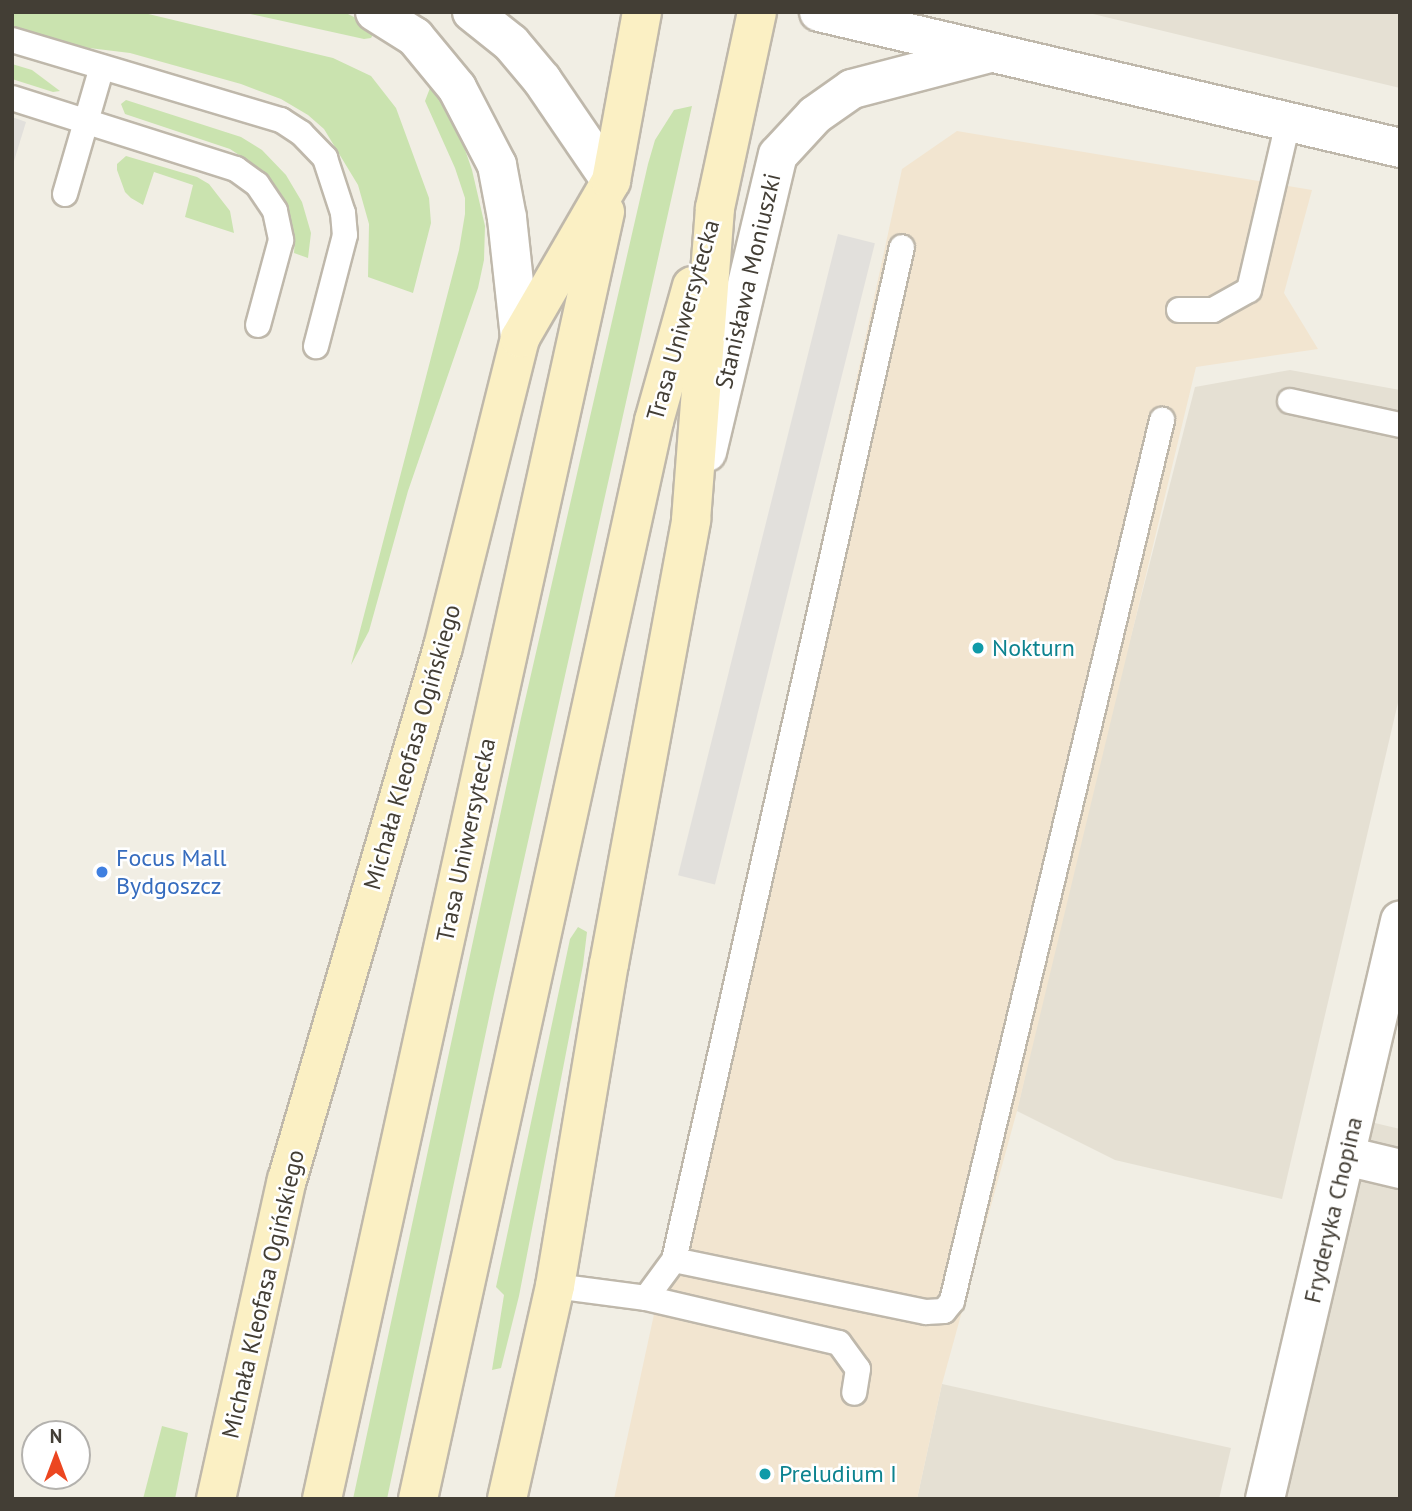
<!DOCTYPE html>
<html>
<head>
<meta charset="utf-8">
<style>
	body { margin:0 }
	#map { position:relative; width:1412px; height:1511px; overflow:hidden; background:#f1eee4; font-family:"PT Sans",sans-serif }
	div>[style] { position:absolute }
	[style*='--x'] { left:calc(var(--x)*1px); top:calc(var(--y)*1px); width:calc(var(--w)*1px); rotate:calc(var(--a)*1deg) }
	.residential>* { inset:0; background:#e5e0d3 }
	.commercial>* { inset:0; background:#f2e5d0 }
	.green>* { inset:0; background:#cae3af }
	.parking>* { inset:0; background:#e2e0dc; transform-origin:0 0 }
	.roads { filter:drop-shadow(2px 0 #bfb8ab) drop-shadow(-2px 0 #bfb8ab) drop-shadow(0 2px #bfb8ab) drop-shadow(0 -2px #bfb8ab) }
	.service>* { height:24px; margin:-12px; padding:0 12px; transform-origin:12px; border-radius:12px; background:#fff }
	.minor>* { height:38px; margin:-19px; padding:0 19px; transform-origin:19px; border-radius:19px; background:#fff }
	.tertiary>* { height:38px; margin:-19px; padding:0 19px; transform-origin:19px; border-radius:19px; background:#fff }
	.secondary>* { height:38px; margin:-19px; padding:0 19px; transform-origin:19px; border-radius:19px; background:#fbf0c4 }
	.dots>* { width:19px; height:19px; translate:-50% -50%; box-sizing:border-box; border:4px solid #fff; border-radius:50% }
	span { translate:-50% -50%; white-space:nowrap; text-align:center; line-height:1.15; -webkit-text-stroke:5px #fff; paint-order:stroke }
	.street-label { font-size:24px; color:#433e35 }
	.culture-label { font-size:24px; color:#0d838f }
	.left { translate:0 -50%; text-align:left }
	.shop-label { font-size:24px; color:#366cbe }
	.frame { position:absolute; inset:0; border:14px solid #433e35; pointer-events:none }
	.north { position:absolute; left:21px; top:1420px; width:70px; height:70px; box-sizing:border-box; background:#fff; border:2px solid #b4b2ae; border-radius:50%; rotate:0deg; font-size:19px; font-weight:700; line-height:28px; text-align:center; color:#433e35 }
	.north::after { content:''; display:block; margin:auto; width:24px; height:32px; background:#ec4620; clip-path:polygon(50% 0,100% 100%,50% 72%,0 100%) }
</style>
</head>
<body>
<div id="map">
	<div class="residential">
		<i style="clip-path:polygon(1086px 12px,1400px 12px,1400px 88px,1093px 14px)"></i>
		<i style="clip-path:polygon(1290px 370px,1400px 390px,1400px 694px,1282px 1199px,1115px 1160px,1017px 1111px,1082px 827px,1195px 387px)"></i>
		<i style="clip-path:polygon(1354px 1118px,1400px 1129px,1400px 1499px,1265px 1499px)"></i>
		<i style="clip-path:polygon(942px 1384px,1231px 1448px,1219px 1499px,917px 1499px)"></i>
	</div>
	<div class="commercial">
		<i style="clip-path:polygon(957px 131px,1312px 190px,1284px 293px,1318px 349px,1196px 367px,1017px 1111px,942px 1384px,917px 1499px,614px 1499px,902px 169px)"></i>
	</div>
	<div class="green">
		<i style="clip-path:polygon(12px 12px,140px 12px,333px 58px,371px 76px,396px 108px,429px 198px,431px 223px,413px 293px,368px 277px,369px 224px,358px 185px,324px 129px,308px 115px,281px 99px,241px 84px,130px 53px,81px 47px,12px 26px)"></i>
		<i style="clip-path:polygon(241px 12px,344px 12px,364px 22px,374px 33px,371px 38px,364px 39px)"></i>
		<i style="clip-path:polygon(12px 64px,32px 70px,60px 91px,53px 92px,12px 79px)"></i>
		<i style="clip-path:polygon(430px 88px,443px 102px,459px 132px,472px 170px,485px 226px,484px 260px,478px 288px,408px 491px,369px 631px,351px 665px,459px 250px,465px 214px,465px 198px,455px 168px,425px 101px)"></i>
		<i style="clip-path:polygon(126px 100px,241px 137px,262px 150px,286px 175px,302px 202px,311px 233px,308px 258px,294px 253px,295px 239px,282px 200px,260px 169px,230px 149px,125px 114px,121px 104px)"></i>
		<i style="clip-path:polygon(692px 106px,494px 994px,387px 1499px,353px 1499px,521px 718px,648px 164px,655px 140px,674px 110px)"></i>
		<i style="clip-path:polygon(126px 156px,197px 177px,209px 184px,230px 211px,234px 233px,185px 217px,193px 185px,154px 172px,143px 205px,131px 198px,125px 192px,117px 170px,117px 164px)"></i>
		<i style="clip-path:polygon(578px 927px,587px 932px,583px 965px,519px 1296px,501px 1368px,492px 1370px,504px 1295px,496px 1287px,570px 939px)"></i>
		<i style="clip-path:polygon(162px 1426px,188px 1433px,175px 1499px,143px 1499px)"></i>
	</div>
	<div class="parking">
		<i style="clip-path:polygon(12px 117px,26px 122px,14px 161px,12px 160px)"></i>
		<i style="left:838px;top:234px;width:38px;height:661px;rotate:14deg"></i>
	</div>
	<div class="roads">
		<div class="service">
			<i style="--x:12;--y:40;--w:281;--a:16.6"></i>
			<i style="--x:281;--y:120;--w:24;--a:33"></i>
			<i style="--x:301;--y:133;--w:35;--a:46"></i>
			<i style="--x:325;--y:158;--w:58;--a:71.9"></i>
			<i style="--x:343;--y:213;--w:22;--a:85"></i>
			<i style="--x:345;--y:235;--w:115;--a:104.6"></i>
			<i style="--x:12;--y:98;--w:235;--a:17.6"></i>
			<i style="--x:236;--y:169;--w:26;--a:36"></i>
			<i style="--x:257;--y:184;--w:32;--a:56"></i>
			<i style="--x:275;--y:211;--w:30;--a:78"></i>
			<i style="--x:281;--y:240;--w:88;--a:105.1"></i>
			<i style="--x:65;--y:194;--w:132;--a:-73.8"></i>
			<i style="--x:1179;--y:310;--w:34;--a:0"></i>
			<i style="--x:1213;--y:310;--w:41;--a:-29.1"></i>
			<i style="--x:1249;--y:290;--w:171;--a:-76.9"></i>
			<i style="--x:1290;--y:401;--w:113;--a:12.3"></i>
			<i style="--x:674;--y:1260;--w:257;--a:11.7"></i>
			<i style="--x:926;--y:1312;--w:18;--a:-3"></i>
			<i style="--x:944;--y:1311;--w:13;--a:-51"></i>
			<i style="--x:952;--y:1301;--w:906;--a:-76.59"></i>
			<i style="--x:555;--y:1286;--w:92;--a:7.5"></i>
			<i style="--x:646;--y:1298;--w:198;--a:13.1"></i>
			<i style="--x:839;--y:1343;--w:32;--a:54"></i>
			<i style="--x:858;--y:1369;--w:24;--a:99"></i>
			<i style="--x:646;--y:1298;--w:47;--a:-53.6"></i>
			<i style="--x:674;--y:1260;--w:1038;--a:-77.32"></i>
		</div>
		<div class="minor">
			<i style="--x:1346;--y:1156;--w:56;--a:13.5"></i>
			<i style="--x:1265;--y:1499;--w:594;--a:-76.85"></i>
		</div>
		<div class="tertiary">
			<i style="--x:375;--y:12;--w:47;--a:32"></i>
			<i style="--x:415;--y:37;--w:66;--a:50.5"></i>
			<i style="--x:457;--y:88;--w:87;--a:62.5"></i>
			<i style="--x:497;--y:165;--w:54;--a:79.3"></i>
			<i style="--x:507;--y:218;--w:121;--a:83.8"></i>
			<i style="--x:472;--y:12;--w:50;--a:38.5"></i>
			<i style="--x:511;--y:43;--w:48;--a:50"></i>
			<i style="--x:542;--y:80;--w:122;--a:55.7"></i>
			<i style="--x:819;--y:12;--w:597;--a:13.17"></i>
			<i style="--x:707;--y:452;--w:305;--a:-76.6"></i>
			<i style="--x:778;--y:155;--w:54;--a:-47.2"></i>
			<i style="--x:815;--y:115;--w:45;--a:-35.1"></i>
			<i style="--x:852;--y:89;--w:143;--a:-14.6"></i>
		</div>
		<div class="secondary">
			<i style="--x:216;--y:1499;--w:327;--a:-77.5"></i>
			<i style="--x:287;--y:1180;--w:555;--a:-73.69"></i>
			<i style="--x:443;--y:647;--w:318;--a:-76"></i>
			<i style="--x:520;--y:338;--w:181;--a:-59.9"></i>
			<i style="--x:611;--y:181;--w:172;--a:-79.6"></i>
			<i style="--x:322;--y:1499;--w:1318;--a:-77.6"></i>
			<i style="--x:418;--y:1499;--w:1104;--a:-77.65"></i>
			<i style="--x:654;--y:421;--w:140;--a:-74.3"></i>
			<i style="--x:507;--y:1499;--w:218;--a:-77.3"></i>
			<i style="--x:555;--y:1286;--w:326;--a:-80.5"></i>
			<i style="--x:609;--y:964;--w:452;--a:-79.5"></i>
			<i style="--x:691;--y:520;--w:313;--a:-85.6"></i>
			<i style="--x:715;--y:208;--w:200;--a:-77.9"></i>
		</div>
	</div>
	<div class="dots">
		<i style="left:978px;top:648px;background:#0f9aa8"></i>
		<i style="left:102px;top:872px;background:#3f7fe0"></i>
		<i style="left:765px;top:1474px;background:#0f9aa8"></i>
	</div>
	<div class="street-label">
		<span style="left:748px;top:281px;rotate:-77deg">Stanisława Moniuszki</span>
		<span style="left:683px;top:320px;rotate:-74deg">Trasa Uniwersytecka</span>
		<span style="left:412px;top:747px;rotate:-74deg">Michała Kleofasa Ogińskiego</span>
		<span style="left:466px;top:840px;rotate:-78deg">Trasa Uniwersytecka</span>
		<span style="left:1333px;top:1210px;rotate:-77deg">Fryderyka Chopina</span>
		<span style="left:263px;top:1294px;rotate:-77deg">Michała Kleofasa Ogińskiego</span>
	</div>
	<div class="culture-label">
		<span class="left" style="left:992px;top:648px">Nokturn</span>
		<span class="left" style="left:779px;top:1474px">Preludium I</span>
	</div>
	<div class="shop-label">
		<span class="left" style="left:116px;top:872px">Focus Mall<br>Bydgoszcz</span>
	</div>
	<div class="frame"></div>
	<div class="north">N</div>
</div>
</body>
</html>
